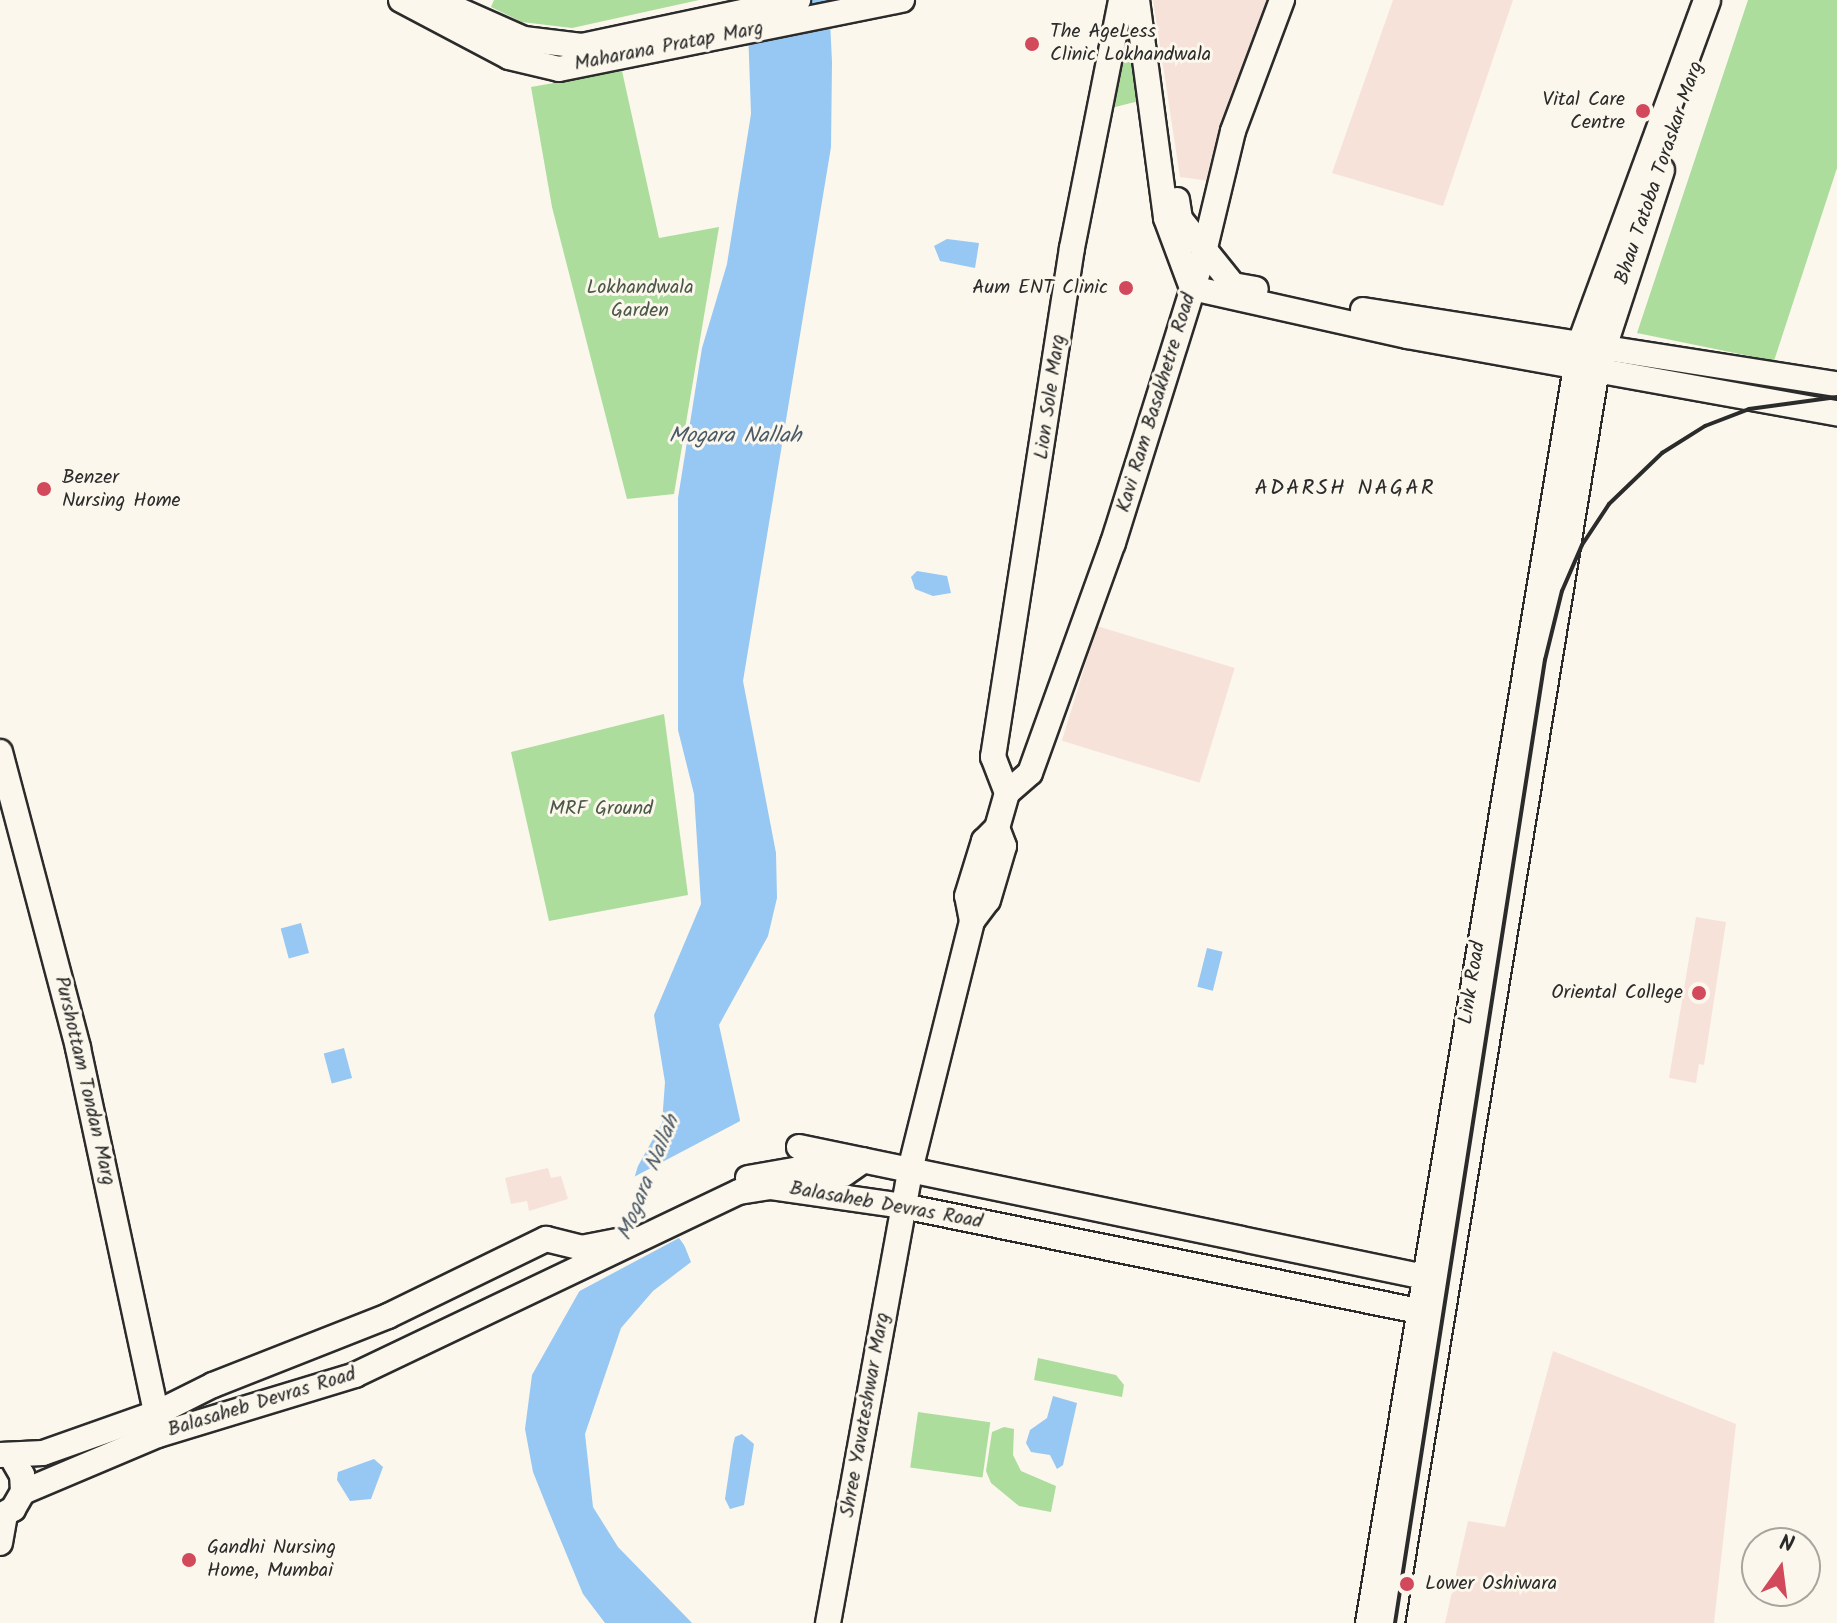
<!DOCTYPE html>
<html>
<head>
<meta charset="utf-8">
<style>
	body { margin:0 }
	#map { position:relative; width:1837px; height:1623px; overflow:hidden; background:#fbf7ec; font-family:Kalam,sans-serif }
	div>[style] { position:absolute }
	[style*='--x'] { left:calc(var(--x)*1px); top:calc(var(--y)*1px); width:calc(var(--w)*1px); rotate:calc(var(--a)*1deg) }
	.built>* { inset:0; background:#f7e2da; transform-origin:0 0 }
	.green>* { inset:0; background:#acdd9d; transform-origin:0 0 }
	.water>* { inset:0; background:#97c7f3; transform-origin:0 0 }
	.pier>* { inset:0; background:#fbf7ec }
	.roads { filter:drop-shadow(2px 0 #2b2b2b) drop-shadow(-2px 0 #2b2b2b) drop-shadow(0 2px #2b2b2b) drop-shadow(0 -2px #2b2b2b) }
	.secondary>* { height:24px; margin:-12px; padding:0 12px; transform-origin:12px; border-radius:12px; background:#fbf7ec }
	.primary>* { height:26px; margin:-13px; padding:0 13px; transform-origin:13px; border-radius:13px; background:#fbf7ec }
	.rail>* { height:4px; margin:-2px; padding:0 2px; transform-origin:2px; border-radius:2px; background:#2b2b2b }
	.dots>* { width:22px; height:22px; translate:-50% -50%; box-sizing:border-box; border:4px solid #fbf7ec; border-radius:50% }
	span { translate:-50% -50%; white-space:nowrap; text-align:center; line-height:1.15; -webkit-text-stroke:6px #fbf7ec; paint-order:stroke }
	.poi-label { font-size:20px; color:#2b2b2b }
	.left { translate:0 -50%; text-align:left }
	.right { translate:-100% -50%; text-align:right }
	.street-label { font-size:20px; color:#2b2b2b }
	.park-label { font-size:20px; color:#4b5848 }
	.water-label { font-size:22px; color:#4b5a67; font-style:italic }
	.neighbourhood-label { font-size:22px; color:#2b2b2b; letter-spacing:2px }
	.north { position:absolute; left:1741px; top:1527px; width:80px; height:80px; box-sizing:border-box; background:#fbf7ec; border:2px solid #a8a59f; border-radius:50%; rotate:14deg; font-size:22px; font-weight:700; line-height:32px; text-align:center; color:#2b2b2b }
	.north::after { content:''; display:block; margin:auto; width:28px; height:36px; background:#d1495b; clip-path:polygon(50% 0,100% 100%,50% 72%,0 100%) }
</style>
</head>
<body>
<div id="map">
	<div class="built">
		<i style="clip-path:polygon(1153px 0,1266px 0,1210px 181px,1180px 177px)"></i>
		<i style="clip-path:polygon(1393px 0,1513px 0,1443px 206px,1332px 173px)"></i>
		<i style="left:1097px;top:626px;width:144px;height:120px;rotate:17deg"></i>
		<i style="clip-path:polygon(1696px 917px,1726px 922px,1704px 1065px,1699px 1064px,1696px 1083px,1669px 1078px)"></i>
		<i style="clip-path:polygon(548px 1168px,551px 1178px,561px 1176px,568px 1199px,529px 1211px,527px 1201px,511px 1204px,505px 1178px)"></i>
		<i style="clip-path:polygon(1553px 1351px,1736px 1424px,1714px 1623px,1445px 1623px,1468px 1521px,1505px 1527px)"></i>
	</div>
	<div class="green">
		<i style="clip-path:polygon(494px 0,699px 0,572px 28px,522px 22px,491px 7px)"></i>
		<i style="clip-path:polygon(1748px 0,1837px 0,1837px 168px,1774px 361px,1637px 333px)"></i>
		<i style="clip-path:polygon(1132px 46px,1139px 101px,1107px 109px,1119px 47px)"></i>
		<i style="clip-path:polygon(622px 71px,659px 238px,719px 227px,674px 494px,627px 499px,552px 207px,531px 87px)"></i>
		<i style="clip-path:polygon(664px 714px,688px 895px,549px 921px,511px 752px)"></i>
		<i style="clip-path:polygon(1038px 1358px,1116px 1375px,1124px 1385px,1122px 1397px,1034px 1380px)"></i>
		<i style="left:918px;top:1412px;width:73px;height:56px;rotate:8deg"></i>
		<i style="clip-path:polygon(1004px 1427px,1014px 1429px,1013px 1455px,1021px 1471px,1056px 1486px,1051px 1512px,1019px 1506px,991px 1483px,986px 1471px,992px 1432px)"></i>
	</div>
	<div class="water">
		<i style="clip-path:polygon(747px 0,829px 0,832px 62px,831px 147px,743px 681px,776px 853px,777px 898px,768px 936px,719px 1025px,740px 1120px,736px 1145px,683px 1242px,691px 1262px,653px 1291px,621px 1328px,585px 1434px,593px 1507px,618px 1547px,692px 1623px,605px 1623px,583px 1594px,549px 1512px,533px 1472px,525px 1429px,532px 1375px,623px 1214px,638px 1166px,662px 1123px,665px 1082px,654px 1015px,701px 904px,694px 794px,678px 730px,678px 498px,702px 348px,727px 264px,751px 114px)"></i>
		<i style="clip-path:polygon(947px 239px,979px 243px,975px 268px,940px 261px,934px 246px)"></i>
		<i style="clip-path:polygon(917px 571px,947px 576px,951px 593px,933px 596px,915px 589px,911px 577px)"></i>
		<i style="left:301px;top:923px;width:31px;height:21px;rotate:75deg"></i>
		<i style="left:1207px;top:948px;width:16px;height:40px;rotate:14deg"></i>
		<i style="left:344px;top:1048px;width:31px;height:21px;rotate:75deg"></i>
		<i style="clip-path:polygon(1053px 1396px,1077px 1403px,1063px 1465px,1057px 1469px,1050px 1455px,1031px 1452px,1026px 1443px,1030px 1430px,1047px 1418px)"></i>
		<i style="clip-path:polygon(742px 1434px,754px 1444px,744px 1505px,730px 1509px,725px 1499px,733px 1445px,735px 1437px)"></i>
		<i style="clip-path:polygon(374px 1459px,383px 1467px,371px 1499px,350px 1501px,337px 1480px,338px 1472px)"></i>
	</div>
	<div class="pier">
		<i style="clip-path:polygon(744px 1119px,734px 1178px,715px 1216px,687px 1243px,695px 1260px,679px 1238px,574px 1294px,619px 1212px,630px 1179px)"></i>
	</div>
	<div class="roads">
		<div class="secondary">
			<i style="--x:401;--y:0;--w:122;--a:27.8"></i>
			<i style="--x:509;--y:57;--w:51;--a:13.5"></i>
			<i style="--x:559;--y:69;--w:350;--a:-11.4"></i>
			<i style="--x:436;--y:0;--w:96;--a:23.9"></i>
			<i style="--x:524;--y:39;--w:58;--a:6.9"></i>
			<i style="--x:582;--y:46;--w:221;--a:-12"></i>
			<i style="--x:1137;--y:0;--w:220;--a:82.4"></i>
			<i style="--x:1166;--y:218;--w:75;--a:69.6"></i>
			<i style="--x:1192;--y:288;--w:220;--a:12.6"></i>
			<i style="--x:1407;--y:336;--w:437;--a:10.2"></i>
			<i style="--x:1177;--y:200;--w:19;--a:81"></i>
			<i style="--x:1180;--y:219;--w:85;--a:51.2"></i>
			<i style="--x:1233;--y:285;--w:23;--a:10"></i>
			<i style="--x:1363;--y:310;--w:480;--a:8.9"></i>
			<i style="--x:0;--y:752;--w:306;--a:75.2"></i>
			<i style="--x:78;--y:1048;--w:387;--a:77.9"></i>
			<i style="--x:1007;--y:793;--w:30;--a:-41"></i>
			<i style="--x:1030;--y:773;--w:245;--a:-70.2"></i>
			<i style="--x:1113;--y:543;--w:305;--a:-72.6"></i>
			<i style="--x:1204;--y:252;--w:124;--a:-76.5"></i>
			<i style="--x:1233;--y:131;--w:140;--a:-69.5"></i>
			<i style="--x:1007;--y:793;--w:39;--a:-111"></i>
			<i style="--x:993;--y:757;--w:515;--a:-81.18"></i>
			<i style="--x:1072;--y:248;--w:253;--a:-78.8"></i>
			<i style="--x:972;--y:921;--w:25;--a:-101"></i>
			<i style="--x:967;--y:896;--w:58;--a:-72.8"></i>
			<i style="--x:984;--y:841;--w:18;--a:-45"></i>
			<i style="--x:997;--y:828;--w:36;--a:-74"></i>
			<i style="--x:799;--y:1147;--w:639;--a:11.73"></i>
			<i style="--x:748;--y:1178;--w:52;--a:-10"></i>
			<i style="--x:799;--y:1169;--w:45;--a:6.3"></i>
			<i style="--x:844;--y:1174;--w:24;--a:-35"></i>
			<i style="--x:0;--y:1455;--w:43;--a:-2.7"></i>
			<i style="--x:43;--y:1453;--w:123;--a:-19.5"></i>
			<i style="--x:159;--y:1412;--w:60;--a:-26.6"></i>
			<i style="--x:213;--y:1385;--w:188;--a:-21.5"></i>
			<i style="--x:388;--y:1316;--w:176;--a:-26"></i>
			<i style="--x:546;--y:1239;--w:36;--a:14"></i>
			<i style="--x:581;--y:1248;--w:38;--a:-11"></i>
			<i style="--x:23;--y:1492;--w:147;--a:-22.9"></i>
			<i style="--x:158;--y:1435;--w:206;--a:-16.9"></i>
			<i style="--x:355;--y:1375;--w:425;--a:-25.5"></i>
			<i style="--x:739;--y:1192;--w:32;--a:-9"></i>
			<i style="--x:771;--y:1187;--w:133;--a:8.2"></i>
			<i style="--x:903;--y:1206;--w:546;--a:11.52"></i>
			<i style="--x:0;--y:1516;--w:15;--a:-28"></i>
			<i style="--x:13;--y:1509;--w:20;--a:-60"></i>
			<i style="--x:23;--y:1492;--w:17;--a:-93"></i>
			<i style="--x:22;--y:1475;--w:22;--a:-120"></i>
			<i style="--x:0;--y:1543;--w:28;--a:-80"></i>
			<i style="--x:828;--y:1623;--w:460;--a:-79.7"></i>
			<i style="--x:910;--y:1170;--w:257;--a:-76"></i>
			<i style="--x:972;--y:921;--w:26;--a:-53"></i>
			<i style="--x:988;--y:900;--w:56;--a:-73.5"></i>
			<i style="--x:1004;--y:846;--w:19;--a:-111"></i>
		</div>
		<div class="primary">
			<i style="--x:1369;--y:1623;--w:1297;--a:-80.6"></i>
			<i style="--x:1581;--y:343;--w:365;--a:-69.8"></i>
			<i style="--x:1391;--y:1623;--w:1271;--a:-80.72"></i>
			<i style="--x:1596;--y:369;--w:209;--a:-71.9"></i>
		</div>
	</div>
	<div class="rail">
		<i style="--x:1395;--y:1623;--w:975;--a:-81.15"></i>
		<i style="--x:1545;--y:660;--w:71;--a:-76.2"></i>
		<i style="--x:1562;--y:591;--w:50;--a:-66.5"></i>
		<i style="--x:1582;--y:545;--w:49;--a:-56.6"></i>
		<i style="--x:1609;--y:504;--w:74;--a:-43.9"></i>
		<i style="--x:1662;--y:453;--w:51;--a:-32.1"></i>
		<i style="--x:1705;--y:426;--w:47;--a:-21.1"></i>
		<i style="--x:1749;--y:409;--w:89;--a:-7.8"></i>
	</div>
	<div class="dots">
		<i style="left:1032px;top:44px;background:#d1495b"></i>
		<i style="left:1643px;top:111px;background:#d1495b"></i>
		<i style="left:1126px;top:288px;background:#d1495b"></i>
		<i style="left:44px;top:489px;background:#d1495b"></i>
		<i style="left:1699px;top:993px;background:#d1495b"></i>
		<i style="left:189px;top:1560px;background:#d1495b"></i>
		<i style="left:1407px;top:1584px;background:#d1495b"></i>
	</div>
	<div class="poi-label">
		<span class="left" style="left:1050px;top:44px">The AgeLess<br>Clinic Lokhandwala</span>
		<span class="right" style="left:1625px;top:112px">Vital Care<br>Centre</span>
		<span class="right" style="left:1108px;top:288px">Aum ENT Clinic</span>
		<span class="left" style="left:62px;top:490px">Benzer<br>Nursing Home</span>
		<span class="right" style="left:1683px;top:993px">Oriental College</span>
		<span class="left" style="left:207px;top:1560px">Gandhi Nursing<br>Home, Mumbai</span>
		<span class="left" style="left:1425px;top:1584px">Lower Oshiwara</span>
	</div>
	<div class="street-label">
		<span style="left:669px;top:47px;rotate:-11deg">Maharana Pratap Marg</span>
		<span style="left:1660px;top:173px;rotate:-71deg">Bhau Tatoba Toraskar Marg</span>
		<span style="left:1051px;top:397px;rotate:-82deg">Lion Sole Marg</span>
		<span style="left:1157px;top:403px;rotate:-73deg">Kavi Ram Basakhetre Road</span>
		<span style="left:1473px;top:983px;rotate:-81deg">Link Road</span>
		<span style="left:84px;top:1081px;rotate:77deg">Purshottam Tondan Marg</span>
		<span style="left:886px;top:1206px;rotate:10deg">Balasaheb Devras Road</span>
		<span style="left:262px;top:1403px;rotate:-17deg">Balasaheb Devras Road</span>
		<span style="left:866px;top:1415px;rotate:-80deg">Shree Yavateshwar Marg</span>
	</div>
	<div class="park-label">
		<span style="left:640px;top:300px">Lokhandwala<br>Garden</span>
		<span style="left:601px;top:809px">MRF Ground</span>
	</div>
	<div class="water-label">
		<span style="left:735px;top:437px">Mogara Nallah</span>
		<span style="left:649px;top:1178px;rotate:-68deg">Mogara Nallah</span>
	</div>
	<div class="neighbourhood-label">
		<span style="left:1345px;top:489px">ADARSH NAGAR</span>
	</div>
	<div class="north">N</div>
</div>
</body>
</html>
